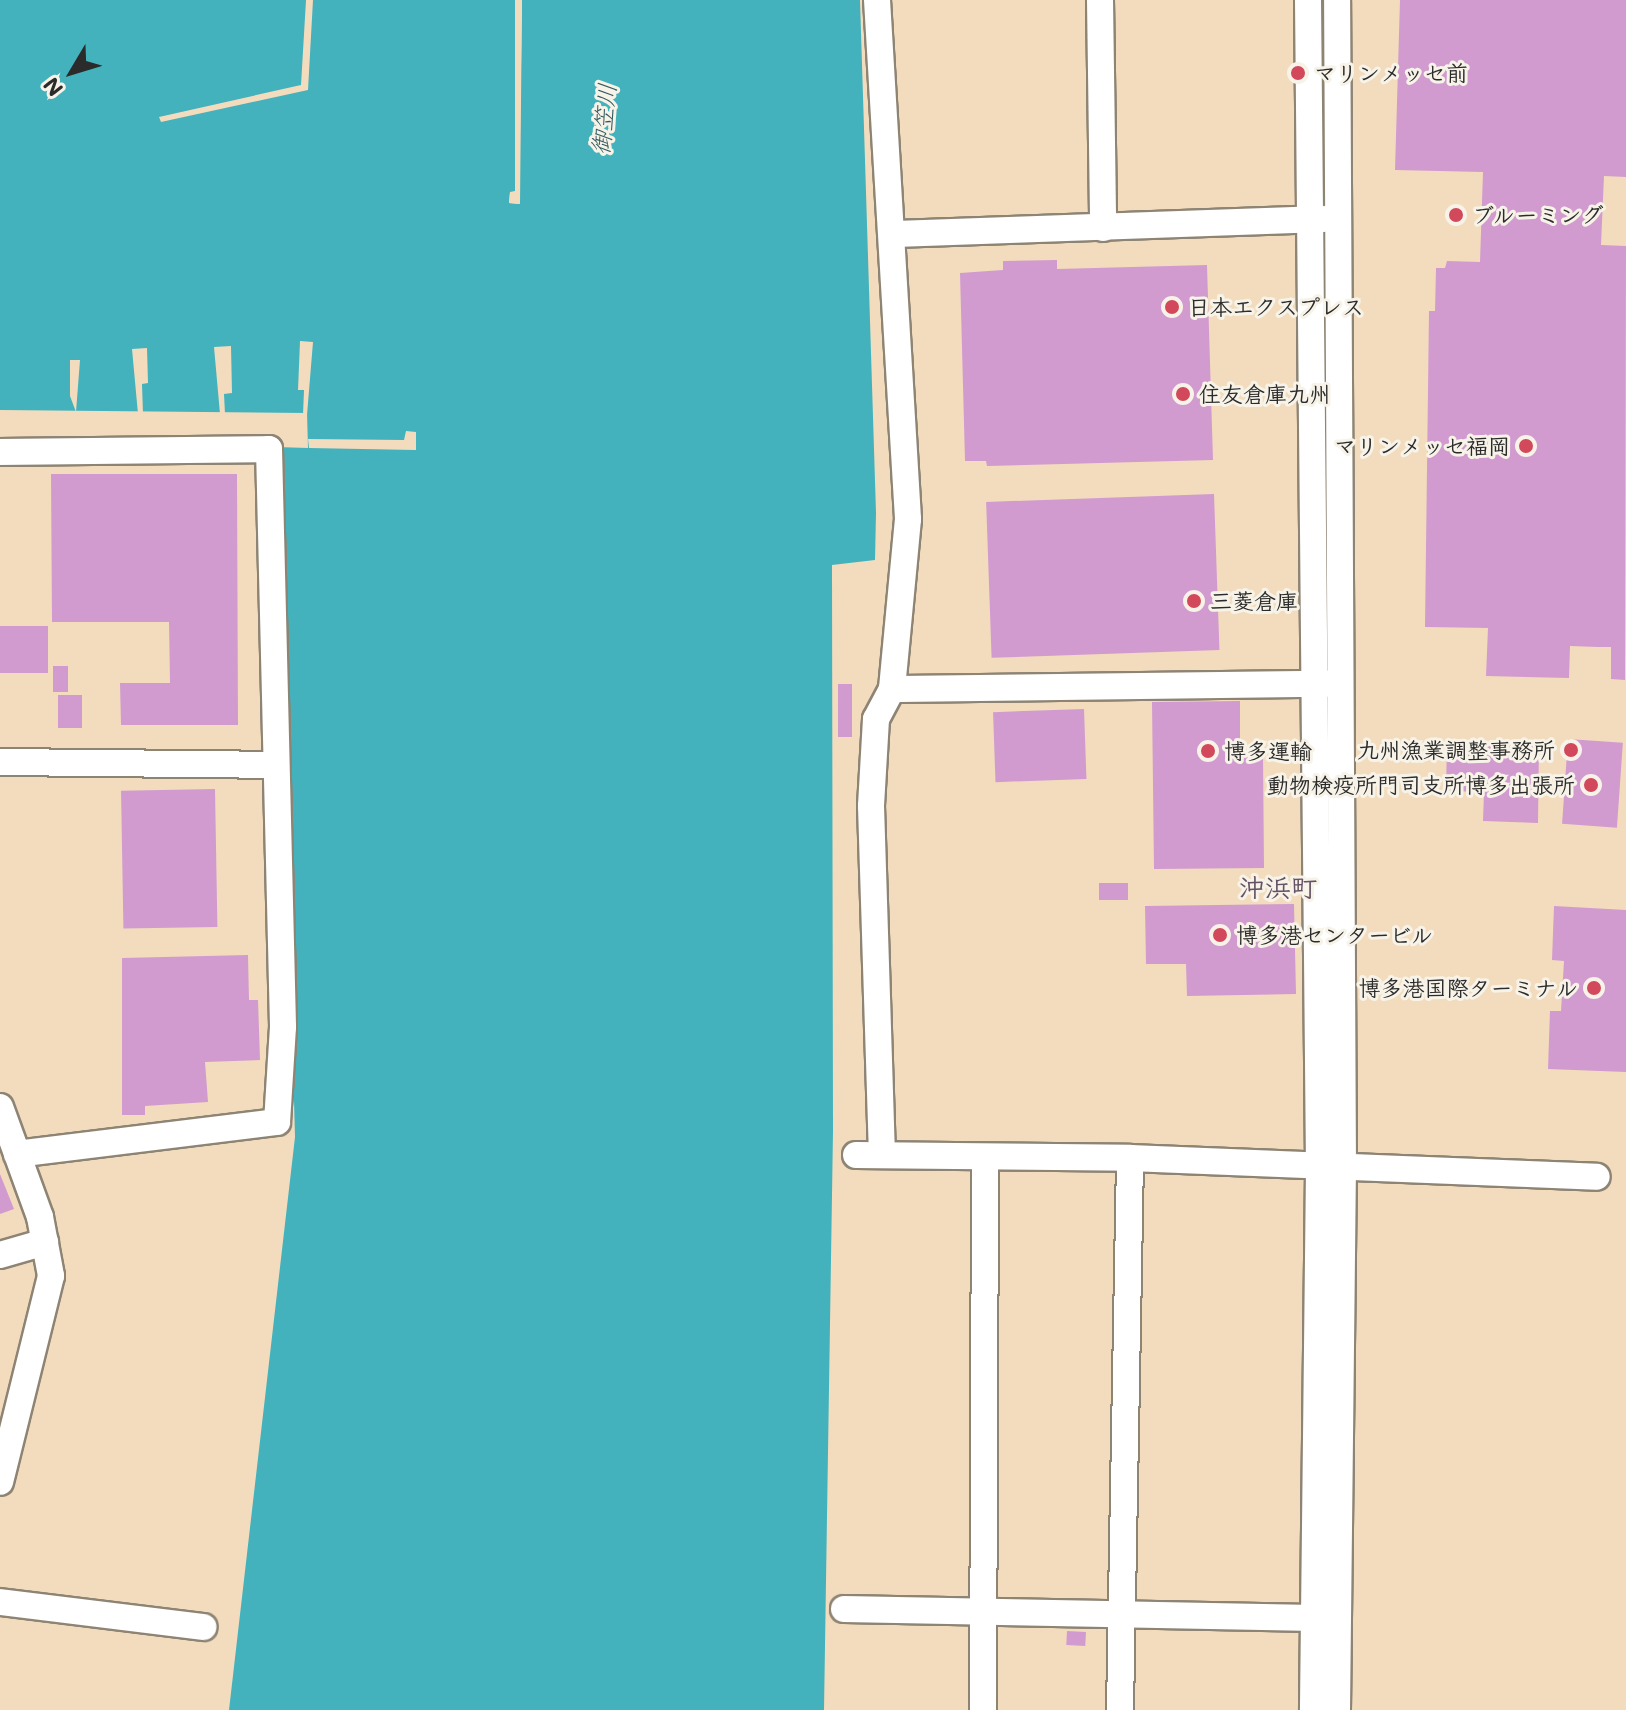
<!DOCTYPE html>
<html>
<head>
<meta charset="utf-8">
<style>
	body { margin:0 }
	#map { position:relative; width:1626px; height:1710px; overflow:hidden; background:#f2dcbd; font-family:Mali,"Klee One",sans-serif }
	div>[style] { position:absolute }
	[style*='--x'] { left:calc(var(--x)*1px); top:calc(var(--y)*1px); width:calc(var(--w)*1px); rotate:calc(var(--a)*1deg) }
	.water>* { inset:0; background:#43b2bc }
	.pier>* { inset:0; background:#f2dcbd }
	.building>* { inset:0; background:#d19bcf; transform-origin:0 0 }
	.roads { filter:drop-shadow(2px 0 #8e8474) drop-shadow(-2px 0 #8e8474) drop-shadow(0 2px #8e8474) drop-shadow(0 -2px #8e8474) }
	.minor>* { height:26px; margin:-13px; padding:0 13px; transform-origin:13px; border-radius:13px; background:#fff }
	.dots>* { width:22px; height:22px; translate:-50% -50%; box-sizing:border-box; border:4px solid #f7f3e8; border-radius:50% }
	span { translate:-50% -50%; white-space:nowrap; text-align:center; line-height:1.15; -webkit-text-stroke:6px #f7f3e8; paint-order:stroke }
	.poi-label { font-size:22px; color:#2b2b2b; font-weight:700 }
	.left { translate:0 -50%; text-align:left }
	.right { translate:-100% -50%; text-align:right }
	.water-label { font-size:24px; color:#335a5e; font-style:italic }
	.quarter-label { font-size:26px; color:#655264; font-weight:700 }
	.north { position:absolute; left:32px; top:32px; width:80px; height:80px; -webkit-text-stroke:6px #f7f3e8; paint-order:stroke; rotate:232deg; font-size:22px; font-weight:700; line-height:32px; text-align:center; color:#2b2b2b }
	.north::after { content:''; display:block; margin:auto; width:28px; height:36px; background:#2b2b2b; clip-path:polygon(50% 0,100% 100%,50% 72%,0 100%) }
</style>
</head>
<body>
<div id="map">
	<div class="water">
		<i style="clip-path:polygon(0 0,515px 0,515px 192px,510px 192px,509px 203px,519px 204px,522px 0,860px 0,876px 513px,875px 560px,832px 565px,833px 1131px,824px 1710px,229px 1710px,295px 1137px,276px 447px,308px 448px,307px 413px,0 410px)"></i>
	</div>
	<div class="pier">
		<i style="clip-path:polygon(306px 0,313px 0,308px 90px,161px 122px,159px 117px,301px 85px)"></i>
		<i style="clip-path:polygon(515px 0,522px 0,520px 204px,509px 203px,510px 192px,515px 191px)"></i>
		<i style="clip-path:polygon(300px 341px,313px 342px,307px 415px,303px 415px,304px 390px,298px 390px)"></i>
		<i style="clip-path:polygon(231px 346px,232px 393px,224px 394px,225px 414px,220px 414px,214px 347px)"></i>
		<i style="clip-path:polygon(147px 348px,148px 383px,142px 384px,143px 414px,138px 414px,132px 349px)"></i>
		<i style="clip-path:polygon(70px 360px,80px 360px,76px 412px,70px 396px)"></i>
		<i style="clip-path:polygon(406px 431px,416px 432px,416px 450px,309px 448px,308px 439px,404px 440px)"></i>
	</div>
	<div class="building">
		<i style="clip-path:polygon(1400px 0,1626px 0,1626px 177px,1604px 176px,1601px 245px,1626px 246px,1625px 680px,1611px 679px,1611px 647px,1598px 647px,1570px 646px,1569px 678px,1486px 676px,1488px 628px,1425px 627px,1429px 311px,1435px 311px,1436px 268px,1445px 268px,1447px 261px,1480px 262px,1483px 172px,1395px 170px)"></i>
		<i style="clip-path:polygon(1057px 260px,1057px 269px,1207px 265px,1213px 460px,987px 466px,986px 461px,965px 461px,960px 273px,1003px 270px,1003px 261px)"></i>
		<i style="clip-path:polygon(51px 474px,237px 474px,238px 725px,121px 725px,120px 683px,170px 683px,169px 622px,52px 622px)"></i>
		<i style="left:1214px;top:494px;width:156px;height:228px;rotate:88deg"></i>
		<i style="left:0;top:626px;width:48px;height:47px"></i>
		<i style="left:53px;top:666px;width:15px;height:26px"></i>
		<i style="left:852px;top:684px;width:53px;height:14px;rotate:90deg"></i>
		<i style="left:58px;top:695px;width:24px;height:33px"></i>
		<i style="clip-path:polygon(1240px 701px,1240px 755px,1263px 754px,1264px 868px,1154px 869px,1152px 702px)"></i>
		<i style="left:1084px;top:709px;width:70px;height:91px;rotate:88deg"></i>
		<i style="left:1568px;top:739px;width:55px;height:85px;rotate:4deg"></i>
		<i style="clip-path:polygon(1447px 741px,1539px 743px,1538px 823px,1483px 821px,1484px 792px,1446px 791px)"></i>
		<i style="left:215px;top:789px;width:138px;height:94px;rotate:89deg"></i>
		<i style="left:1099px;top:883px;width:29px;height:17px"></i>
		<i style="clip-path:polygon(1294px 904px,1296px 994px,1187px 996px,1186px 964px,1146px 964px,1145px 906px)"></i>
		<i style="clip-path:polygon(1554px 906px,1626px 910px,1626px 1072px,1548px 1069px,1550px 1011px,1561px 1011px,1564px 961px,1552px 960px)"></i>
		<i style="clip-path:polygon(248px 955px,249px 1000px,258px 1000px,260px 1060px,205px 1062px,208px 1102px,145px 1106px,145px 1115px,122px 1115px,122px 958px)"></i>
		<i style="clip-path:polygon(0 1174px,14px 1209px,0 1214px)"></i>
		<i style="left:1067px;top:1631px;width:19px;height:14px;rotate:3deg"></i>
	</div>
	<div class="roads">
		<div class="minor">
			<i style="--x:877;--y:0;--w:520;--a:86.58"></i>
			<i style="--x:908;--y:519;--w:171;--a:95.4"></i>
			<i style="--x:892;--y:689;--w:34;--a:118"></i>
			<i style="--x:876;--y:719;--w:87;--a:93.3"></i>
			<i style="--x:871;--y:806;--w:349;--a:88.2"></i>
			<i style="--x:1100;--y:0;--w:228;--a:89.2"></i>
			<i style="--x:1308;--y:0;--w:1169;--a:89.46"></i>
			<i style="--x:1319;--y:1169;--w:541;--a:90.64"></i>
			<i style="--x:894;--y:234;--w:430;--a:-2"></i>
			<i style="--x:0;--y:452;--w:269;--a:-0.6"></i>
			<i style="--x:269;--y:449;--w:578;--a:88.61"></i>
			<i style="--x:283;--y:1027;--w:95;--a:93.6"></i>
			<i style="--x:277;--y:1122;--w:262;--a:173"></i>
			<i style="--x:892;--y:689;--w:436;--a:-0.7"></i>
			<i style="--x:0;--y:762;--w:274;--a:0.6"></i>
			<i style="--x:0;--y:1107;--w:117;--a:70"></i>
			<i style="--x:40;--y:1217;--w:60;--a:79.4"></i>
			<i style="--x:51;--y:1276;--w:212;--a:103.9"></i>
			<i style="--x:856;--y:1155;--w:274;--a:0.6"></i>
			<i style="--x:1130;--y:1158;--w:467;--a:2.3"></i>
			<i style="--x:0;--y:1255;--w:47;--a:-16.1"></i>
			<i style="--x:0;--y:1602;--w:205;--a:7"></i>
			<i style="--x:844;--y:1609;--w:484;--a:1.1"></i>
			<i style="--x:983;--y:1710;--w:551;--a:-89.79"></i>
			<i style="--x:1120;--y:1710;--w:552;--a:-88.96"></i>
			<i style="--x:1337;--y:1710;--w:542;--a:-89.37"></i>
			<i style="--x:1343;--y:1168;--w:1168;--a:-90.29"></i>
		</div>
	</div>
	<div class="dots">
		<i style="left:1298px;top:73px;background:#d1495b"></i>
		<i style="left:1456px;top:215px;background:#d1495b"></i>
		<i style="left:1172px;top:307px;background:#d1495b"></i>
		<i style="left:1183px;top:394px;background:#d1495b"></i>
		<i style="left:1526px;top:446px;background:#d1495b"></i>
		<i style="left:1194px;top:601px;background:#d1495b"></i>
		<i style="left:1571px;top:750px;background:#d1495b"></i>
		<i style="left:1208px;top:751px;background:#d1495b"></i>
		<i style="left:1591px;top:785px;background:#d1495b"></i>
		<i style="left:1220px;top:935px;background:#d1495b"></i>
		<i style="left:1594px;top:988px;background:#d1495b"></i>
	</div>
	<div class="poi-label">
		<span class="left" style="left:1314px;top:73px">マリンメッセ前</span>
		<span class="left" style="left:1472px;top:215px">ブルーミング</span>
		<span class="left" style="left:1188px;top:307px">日本エクスプレス</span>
		<span class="left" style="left:1199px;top:394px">住友倉庫九州</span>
		<span class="right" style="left:1510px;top:446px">マリンメッセ福岡</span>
		<span class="left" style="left:1210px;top:601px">三菱倉庫</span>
		<span class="right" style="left:1555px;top:750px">九州漁業調整事務所</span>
		<span class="left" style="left:1224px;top:751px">博多運輸</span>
		<span class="right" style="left:1575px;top:785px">動物検疫所門司支所博多出張所</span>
		<span class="left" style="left:1236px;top:935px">博多港センタービル</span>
		<span class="right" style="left:1578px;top:988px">博多港国際ターミナル</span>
	</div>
	<div class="water-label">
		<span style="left:603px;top:119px;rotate:-84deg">御笠川</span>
	</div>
	<div class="quarter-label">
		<span style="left:1278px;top:888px">沖浜町</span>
	</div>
	<div class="north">N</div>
</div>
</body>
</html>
